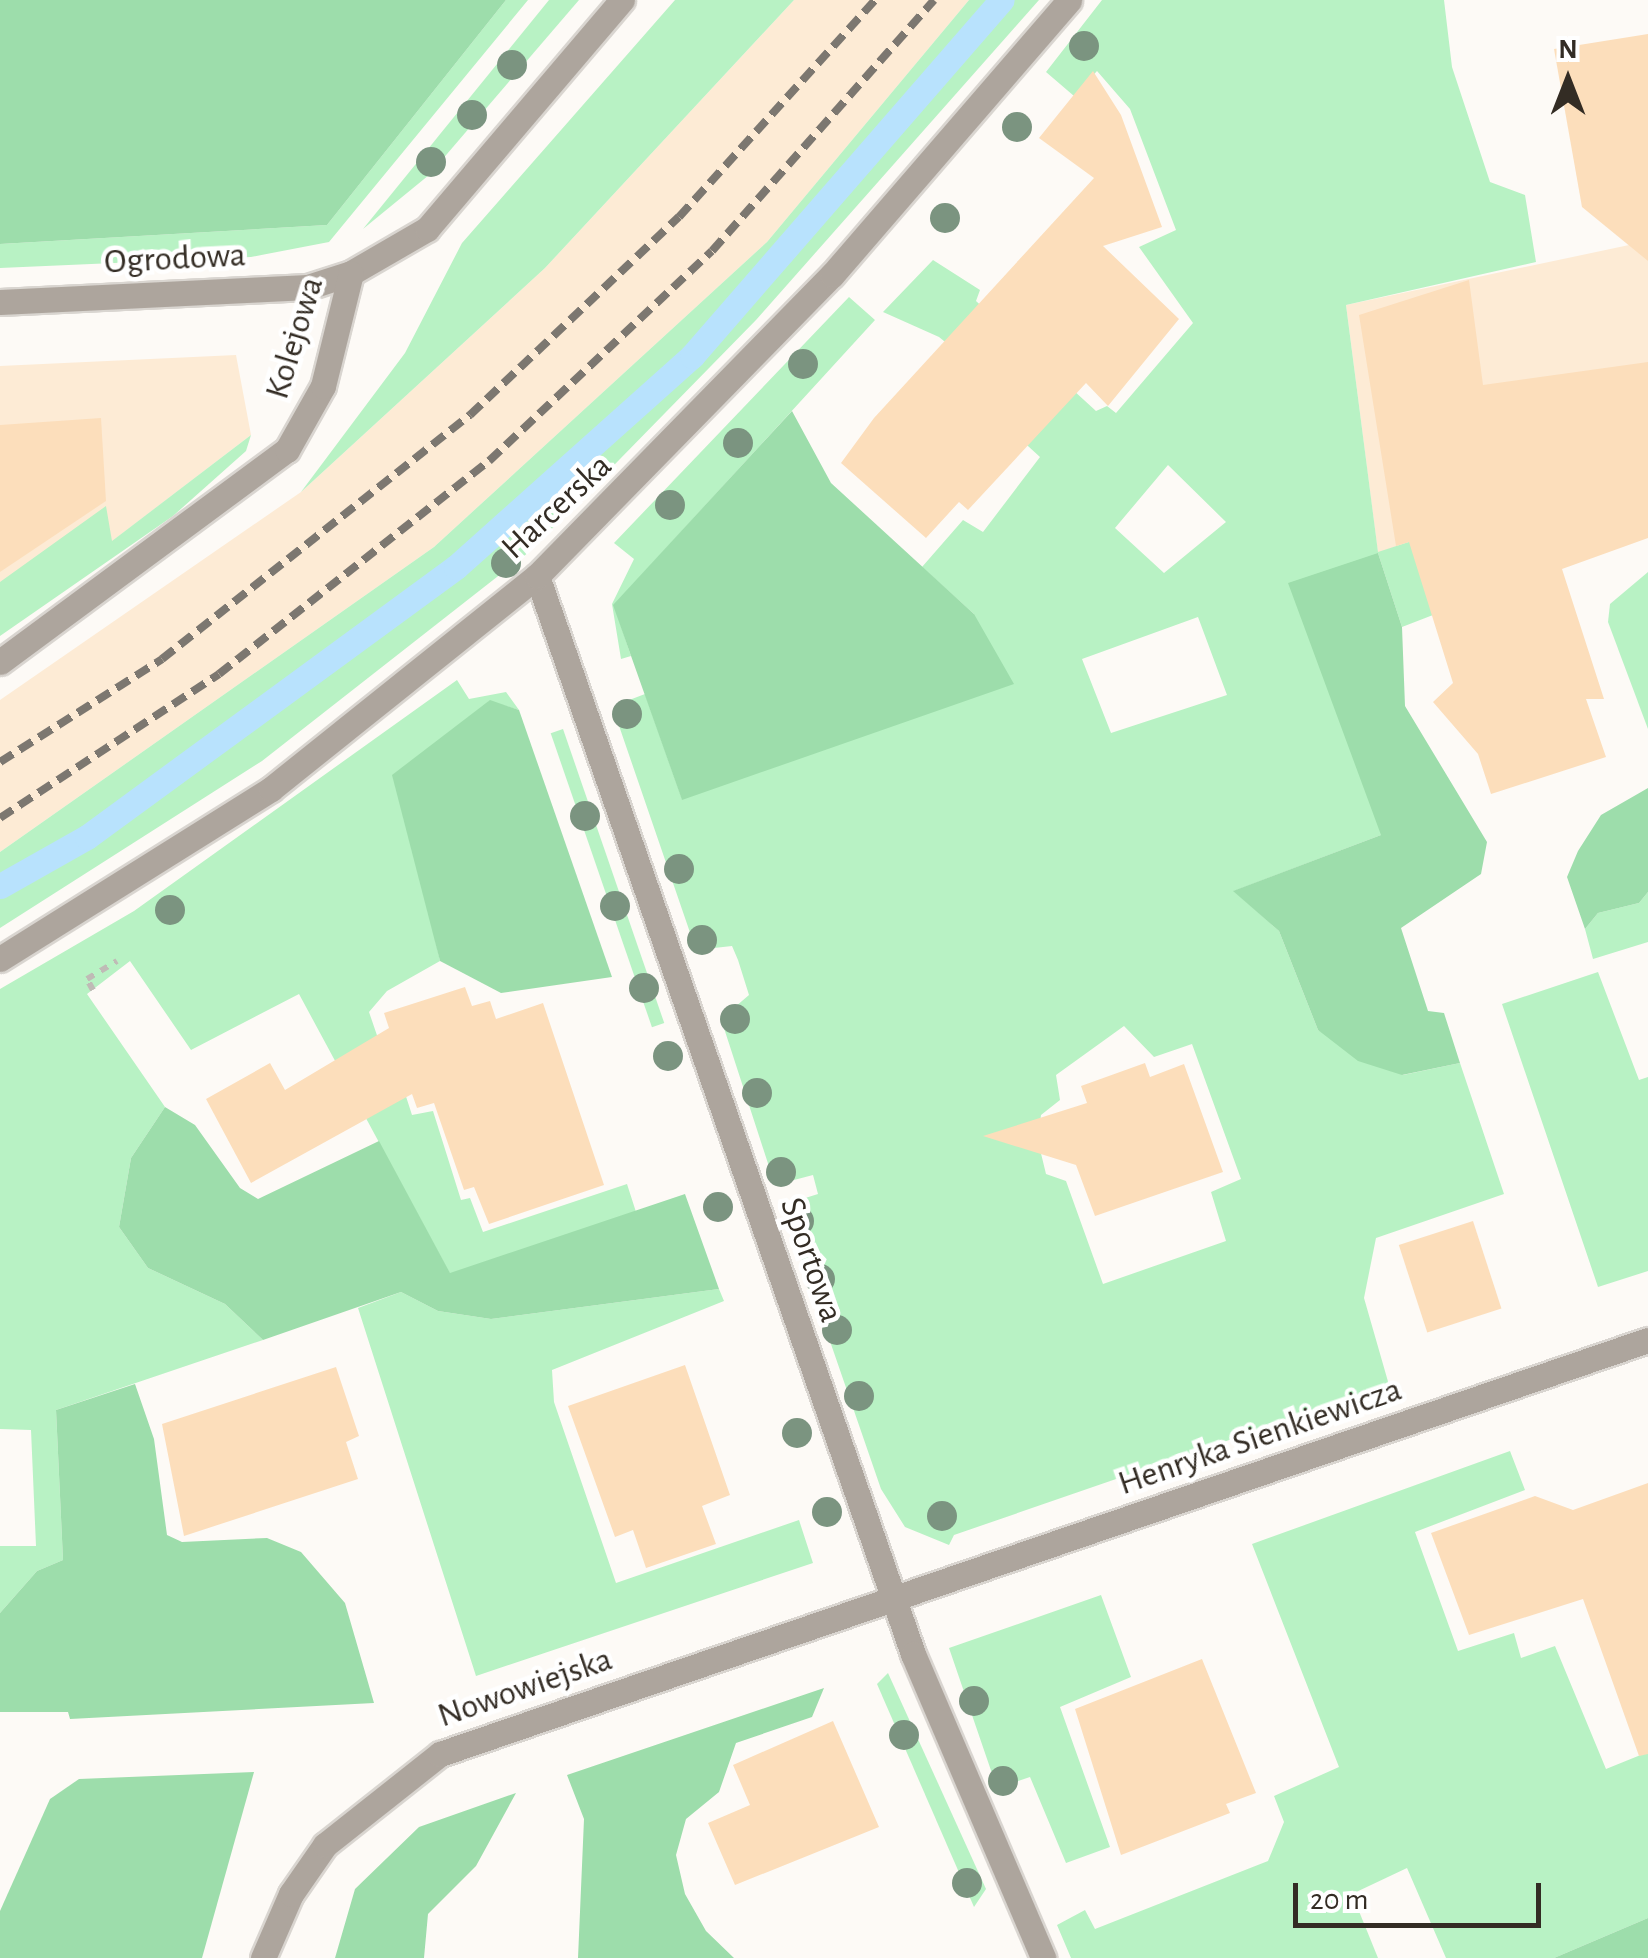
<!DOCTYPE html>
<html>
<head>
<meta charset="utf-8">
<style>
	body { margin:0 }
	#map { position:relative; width:1648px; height:1958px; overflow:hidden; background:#fdfaf6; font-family:"Alegreya Sans",sans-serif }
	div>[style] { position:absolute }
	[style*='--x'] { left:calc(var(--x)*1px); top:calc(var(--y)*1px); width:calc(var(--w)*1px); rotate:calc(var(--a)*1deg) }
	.built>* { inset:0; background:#fdebd5 }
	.green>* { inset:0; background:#b8f2c4; transform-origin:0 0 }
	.forest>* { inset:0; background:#9dddab }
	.stream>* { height:25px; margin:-12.5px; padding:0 12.5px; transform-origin:12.5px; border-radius:12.5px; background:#b8e2fd }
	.building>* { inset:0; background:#fcdebb; transform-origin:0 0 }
	.path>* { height:6px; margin-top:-3px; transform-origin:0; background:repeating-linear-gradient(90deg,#bfbbb6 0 8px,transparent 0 16px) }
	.roads { filter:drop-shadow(2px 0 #d9d5d0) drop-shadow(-2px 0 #d9d5d0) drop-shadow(0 2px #d9d5d0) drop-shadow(0 -2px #d9d5d0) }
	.street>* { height:25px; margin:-12.5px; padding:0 12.5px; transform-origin:12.5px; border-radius:12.5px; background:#ada59d }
	.rail>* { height:8px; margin-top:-4px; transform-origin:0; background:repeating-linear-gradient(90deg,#7c7770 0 15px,transparent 0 23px) }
	.trees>* { width:30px; height:30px; margin:-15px; border-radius:50%; background:#7b9480 }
	span { translate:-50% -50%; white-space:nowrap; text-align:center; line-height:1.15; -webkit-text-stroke:9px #fff; paint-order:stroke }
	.street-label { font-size:35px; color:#332c24 }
	.north { position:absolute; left:1518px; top:30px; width:100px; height:100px; -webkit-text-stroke:8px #fff; paint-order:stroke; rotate:0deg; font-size:28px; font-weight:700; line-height:40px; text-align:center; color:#332c24 }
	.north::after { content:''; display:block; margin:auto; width:35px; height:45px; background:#332c24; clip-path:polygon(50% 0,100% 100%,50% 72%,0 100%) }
	.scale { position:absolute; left:1293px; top:1883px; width:248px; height:45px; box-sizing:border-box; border:5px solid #332c24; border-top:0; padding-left:12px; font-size:30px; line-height:35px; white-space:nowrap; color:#332c24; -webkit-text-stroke:8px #fff; paint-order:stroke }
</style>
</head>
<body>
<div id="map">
	<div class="built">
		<i style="clip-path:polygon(794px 0,969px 0,767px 242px,434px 547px,0 852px,0 700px,301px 492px,545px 268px)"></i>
		<i style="clip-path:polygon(1648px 241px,1648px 457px,1378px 553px,1346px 305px)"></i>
		<i style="clip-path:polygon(236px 355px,251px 435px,68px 575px,0 617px,0 366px)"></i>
	</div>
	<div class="green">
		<i style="clip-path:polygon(506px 0,528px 0,329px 242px,251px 257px,0 268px,0 244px,327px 225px)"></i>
		<i style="clip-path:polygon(549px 0,579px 0,429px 175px,363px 229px)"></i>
		<i style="clip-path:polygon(675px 0,794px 0,545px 268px,301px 492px,405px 353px,462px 243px)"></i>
		<i style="clip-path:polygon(969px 0,1039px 0,756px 320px,529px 552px,262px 761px,0 928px,0 852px,434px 547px,767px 242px)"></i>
		<i style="clip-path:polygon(evenodd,1102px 0,1444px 0,1452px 67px,1490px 182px,1525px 195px,1536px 262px,1346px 305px,1378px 552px,1562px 492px,1583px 557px,1402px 627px,1378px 553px,1381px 835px,1234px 891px,1279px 931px,1318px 1030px,1403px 1075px,1460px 1063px,1504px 1194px,1376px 1238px,1364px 1298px,1389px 1385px,954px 1535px,949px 1545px,905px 1527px,881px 1489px,783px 1205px,818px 1194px,813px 1175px,775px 1185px,721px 1019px,749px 995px,738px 960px,732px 946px,696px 950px,616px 717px,624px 702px,645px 694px,682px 799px,974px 614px,922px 567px,963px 520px,983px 532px,1040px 457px,1017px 436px,1027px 408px,939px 337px,883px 312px,933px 260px,980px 290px,976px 301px,1096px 411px,1107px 406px,1116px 413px,1193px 323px,1139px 247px,1176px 230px,1130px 109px,1097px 71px,1074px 96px,1046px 72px,1102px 0,1168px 465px,1226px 522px,1164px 573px,1115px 528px,1168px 465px,1102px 0,1198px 617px,1227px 695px,1111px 733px,1082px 659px,1198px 617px,1102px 0,1124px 1026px,1154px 1057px,1192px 1044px,1241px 1179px,1211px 1192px,1226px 1241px,1103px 1284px,1066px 1181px,1046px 1174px,1038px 1141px,1041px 1115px,1060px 1100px,1056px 1075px,1124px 1026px)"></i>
		<i style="clip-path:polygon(849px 297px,875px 320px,614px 605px,631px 656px,621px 659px,612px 604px,634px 559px,614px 543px)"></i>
		<i style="clip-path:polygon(251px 435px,246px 451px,173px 516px,0 636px,0 582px,106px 506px,112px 541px)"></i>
		<i style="clip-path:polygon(1648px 572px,1648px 729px,1608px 622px,1610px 604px)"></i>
		<i style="clip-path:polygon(457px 680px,469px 699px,506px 692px,519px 710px,489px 701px,409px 822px,440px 961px,387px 991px,369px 1012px,393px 1082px,401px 1081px,412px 1115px,433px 1111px,461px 1200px,470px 1198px,483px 1232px,627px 1184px,636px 1212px,450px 1274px,299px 994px,191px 1050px,130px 961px,87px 994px,165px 1107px,131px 1158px,119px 1227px,148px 1268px,225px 1304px,263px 1340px,56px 1410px,63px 1560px,37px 1571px,0 1613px,0 1546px,36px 1546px,31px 1430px,0 1429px,0 989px,134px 911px)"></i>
		<i style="left:563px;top:729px;width:311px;height:13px;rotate:71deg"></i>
		<i style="clip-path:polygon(1648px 892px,1648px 942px,1593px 959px,1585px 929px,1598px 913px,1639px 903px)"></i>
		<i style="clip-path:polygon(1598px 972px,1639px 1080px,1648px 1077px,1648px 1271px,1598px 1287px,1502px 1004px)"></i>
		<i style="clip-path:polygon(719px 1289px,724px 1301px,552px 1370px,554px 1402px,616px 1583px,799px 1520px,813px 1563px,476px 1676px,358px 1308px,401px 1292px,438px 1311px,491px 1319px)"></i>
		<i style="clip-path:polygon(1510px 1451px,1525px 1490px,1415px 1532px,1458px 1651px,1514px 1633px,1521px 1658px,1555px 1646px,1606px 1769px,1648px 1752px,1648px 1918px,1554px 1958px,1446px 1958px,1407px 1868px,1352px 1894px,1378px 1958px,1071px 1958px,1057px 1925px,1085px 1910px,1095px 1929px,1268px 1861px,1284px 1822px,1274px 1796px,1339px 1767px,1252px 1544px)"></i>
		<i style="clip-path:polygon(1101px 1595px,1131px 1677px,1060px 1707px,1110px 1847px,1066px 1863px,1030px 1777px,997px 1788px,949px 1648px)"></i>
		<i style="clip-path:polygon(888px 1673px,986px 1889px,974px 1907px,877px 1684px)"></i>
	</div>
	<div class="forest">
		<i style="clip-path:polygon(0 0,506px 0,327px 225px,0 244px)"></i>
		<i style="clip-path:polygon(792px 411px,831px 483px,974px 614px,1014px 684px,682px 800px,613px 605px)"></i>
		<i style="clip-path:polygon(1378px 553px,1402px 627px,1405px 706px,1487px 842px,1481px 874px,1401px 928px,1428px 1011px,1444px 1013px,1460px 1063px,1402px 1075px,1358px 1061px,1318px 1030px,1279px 931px,1233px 891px,1381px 835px,1288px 583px)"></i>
		<i style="clip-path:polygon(490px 700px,519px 710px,612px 977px,501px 993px,440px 961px,392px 775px)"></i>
		<i style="clip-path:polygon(1648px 788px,1648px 892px,1639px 903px,1598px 913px,1585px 929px,1567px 877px,1578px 851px,1601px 815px)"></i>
		<i style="clip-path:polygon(165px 1107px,195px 1125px,240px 1188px,258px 1199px,379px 1141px,450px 1273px,685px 1194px,719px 1289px,491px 1319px,438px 1311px,401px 1292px,263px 1340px,225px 1304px,148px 1268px,119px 1227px,131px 1158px)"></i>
		<i style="clip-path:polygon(135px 1384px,154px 1439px,167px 1535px,182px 1542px,267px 1538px,301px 1552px,345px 1603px,374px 1703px,70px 1719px,68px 1712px,0 1712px,0 1613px,37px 1571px,63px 1560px,56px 1410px)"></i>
		<i style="clip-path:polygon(824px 1688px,812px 1717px,736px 1743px,719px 1792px,686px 1819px,676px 1855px,685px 1894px,706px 1931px,734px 1958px,578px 1958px,584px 1819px,567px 1775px)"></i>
		<i style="clip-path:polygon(254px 1772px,202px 1958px,0 1958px,0 1911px,50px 1799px,79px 1779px)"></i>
		<i style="clip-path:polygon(516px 1793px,476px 1866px,428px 1914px,424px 1958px,335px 1958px,355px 1889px,419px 1827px)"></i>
		<i style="clip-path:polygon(1648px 1918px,1648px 1958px,1554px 1958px)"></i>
	</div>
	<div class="stream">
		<i style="--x:0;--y:886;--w:100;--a:-29.4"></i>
		<i style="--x:87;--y:837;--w:457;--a:-36.2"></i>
		<i style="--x:456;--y:567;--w:317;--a:-41.8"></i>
		<i style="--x:692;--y:356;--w:472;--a:-49"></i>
	</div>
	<div class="building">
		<i style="clip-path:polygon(1648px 34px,1648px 261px,1582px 207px,1554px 49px)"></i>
		<i style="clip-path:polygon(1093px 71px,1121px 115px,1162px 227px,1103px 246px,1179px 319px,1108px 406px,1086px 383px,968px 510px,959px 502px,926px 538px,841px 463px,874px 418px,1094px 178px,1039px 138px)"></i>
		<i style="clip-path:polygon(1469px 280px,1483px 385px,1648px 362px,1648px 538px,1562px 569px,1604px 699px,1586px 699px,1606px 757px,1491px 794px,1478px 754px,1433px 702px,1453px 683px,1409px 542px,1396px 546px,1359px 315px)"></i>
		<i style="clip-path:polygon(101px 418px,106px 501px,0 572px,0 425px)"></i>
		<i style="clip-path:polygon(465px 987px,472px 1006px,490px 1001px,496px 1019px,543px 1003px,604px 1185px,489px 1224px,474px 1187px,464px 1190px,434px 1103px,417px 1108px,412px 1094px,251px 1183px,206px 1099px,270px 1063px,285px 1090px,389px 1028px,384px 1013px)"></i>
		<i style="clip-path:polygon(1145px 1063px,1150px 1077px,1184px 1064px,1223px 1172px,1095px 1216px,1076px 1165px,983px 1136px,1087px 1103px,1081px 1086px)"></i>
		<i style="left:1473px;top:1221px;width:92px;height:78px;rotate:72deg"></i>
		<i style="clip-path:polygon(685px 1365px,730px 1495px,702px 1506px,716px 1544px,646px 1568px,633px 1530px,615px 1537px,568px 1406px)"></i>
		<i style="clip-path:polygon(336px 1367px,359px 1436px,346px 1442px,358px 1479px,184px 1536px,162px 1424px)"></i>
		<i style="clip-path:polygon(1648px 1483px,1648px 1754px,1639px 1756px,1583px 1599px,1469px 1635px,1431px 1533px,1535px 1496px,1573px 1510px)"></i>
		<i style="clip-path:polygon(1202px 1659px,1256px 1793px,1226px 1804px,1230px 1813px,1121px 1855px,1075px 1709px)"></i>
		<i style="clip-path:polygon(833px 1721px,879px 1827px,735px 1885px,708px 1823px,750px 1805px,733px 1765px)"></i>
	</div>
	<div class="path">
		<i style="--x:93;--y:990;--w:13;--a:-119"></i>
		<i style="--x:87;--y:979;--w:35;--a:-31"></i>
	</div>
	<div class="roads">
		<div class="street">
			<i style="--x:0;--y:302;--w:308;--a:-2.8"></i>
			<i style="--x:308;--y:287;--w:45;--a:-18"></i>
			<i style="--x:351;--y:273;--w:88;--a:-30.1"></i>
			<i style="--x:427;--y:229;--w:301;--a:-49.6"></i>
			<i style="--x:537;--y:576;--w:1142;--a:70.77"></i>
			<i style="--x:913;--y:1654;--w:331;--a:66.8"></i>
			<i style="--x:0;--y:662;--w:357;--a:-36.5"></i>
			<i style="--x:287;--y:450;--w:73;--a:-60.6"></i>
			<i style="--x:323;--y:386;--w:116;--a:-76.1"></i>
			<i style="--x:0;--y:959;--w:320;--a:-32.1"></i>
			<i style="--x:271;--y:789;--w:341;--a:-38.7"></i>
			<i style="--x:537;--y:576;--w:421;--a:-45.6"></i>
			<i style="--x:832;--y:275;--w:363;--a:-49.2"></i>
			<i style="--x:263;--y:1958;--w:70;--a:-66.4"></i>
			<i style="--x:291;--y:1894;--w:60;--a:-55.2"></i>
			<i style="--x:325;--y:1845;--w:147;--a:-38.4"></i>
			<i style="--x:440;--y:1754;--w:1277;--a:-18.92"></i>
		</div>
	</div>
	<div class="rail">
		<i style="--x:0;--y:762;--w:192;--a:-32.4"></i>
		<i style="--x:162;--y:659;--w:393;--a:-38.4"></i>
		<i style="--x:470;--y:415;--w:288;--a:-43.5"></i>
		<i style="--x:679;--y:217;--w:292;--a:-47.9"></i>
		<i style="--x:0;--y:818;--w:262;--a:-33.3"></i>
		<i style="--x:219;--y:674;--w:344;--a:-38.3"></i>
		<i style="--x:489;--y:461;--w:306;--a:-43.3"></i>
		<i style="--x:712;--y:251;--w:335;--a:-48.5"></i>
	</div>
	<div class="trees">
		<i style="left:1084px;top:46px"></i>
		<i style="left:512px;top:65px"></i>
		<i style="left:472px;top:115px"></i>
		<i style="left:1017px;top:127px"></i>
		<i style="left:431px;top:162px"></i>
		<i style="left:945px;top:218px"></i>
		<i style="left:803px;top:364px"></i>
		<i style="left:738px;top:443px"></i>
		<i style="left:670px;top:505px"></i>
		<i style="left:506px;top:563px"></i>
		<i style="left:627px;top:714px"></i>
		<i style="left:585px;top:816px"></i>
		<i style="left:679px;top:869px"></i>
		<i style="left:615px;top:906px"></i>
		<i style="left:170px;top:910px"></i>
		<i style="left:702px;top:940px"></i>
		<i style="left:644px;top:988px"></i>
		<i style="left:735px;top:1019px"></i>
		<i style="left:668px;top:1056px"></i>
		<i style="left:757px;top:1093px"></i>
		<i style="left:781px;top:1172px"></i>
		<i style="left:718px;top:1207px"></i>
		<i style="left:799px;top:1221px"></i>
		<i style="left:820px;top:1279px"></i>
		<i style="left:837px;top:1330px"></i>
		<i style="left:859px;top:1396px"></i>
		<i style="left:797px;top:1433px"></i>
		<i style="left:827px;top:1512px"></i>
		<i style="left:942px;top:1516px"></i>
		<i style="left:974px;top:1701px"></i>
		<i style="left:904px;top:1735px"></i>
		<i style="left:1003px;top:1781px"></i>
		<i style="left:967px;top:1883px"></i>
	</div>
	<div class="street-label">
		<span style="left:175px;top:259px;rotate:-3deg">Ogrodowa</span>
		<span style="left:295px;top:338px;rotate:-73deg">Kolejowa</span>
		<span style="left:557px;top:507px;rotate:-43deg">Harcerska</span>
		<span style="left:811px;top:1260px;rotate:71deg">Sportowa</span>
		<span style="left:1260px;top:1437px;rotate:-19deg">Henryka Sienkiewicza</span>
		<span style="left:525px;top:1688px;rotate:-19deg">Nowowiejska</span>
	</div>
	<div class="north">N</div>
	<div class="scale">20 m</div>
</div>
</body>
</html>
